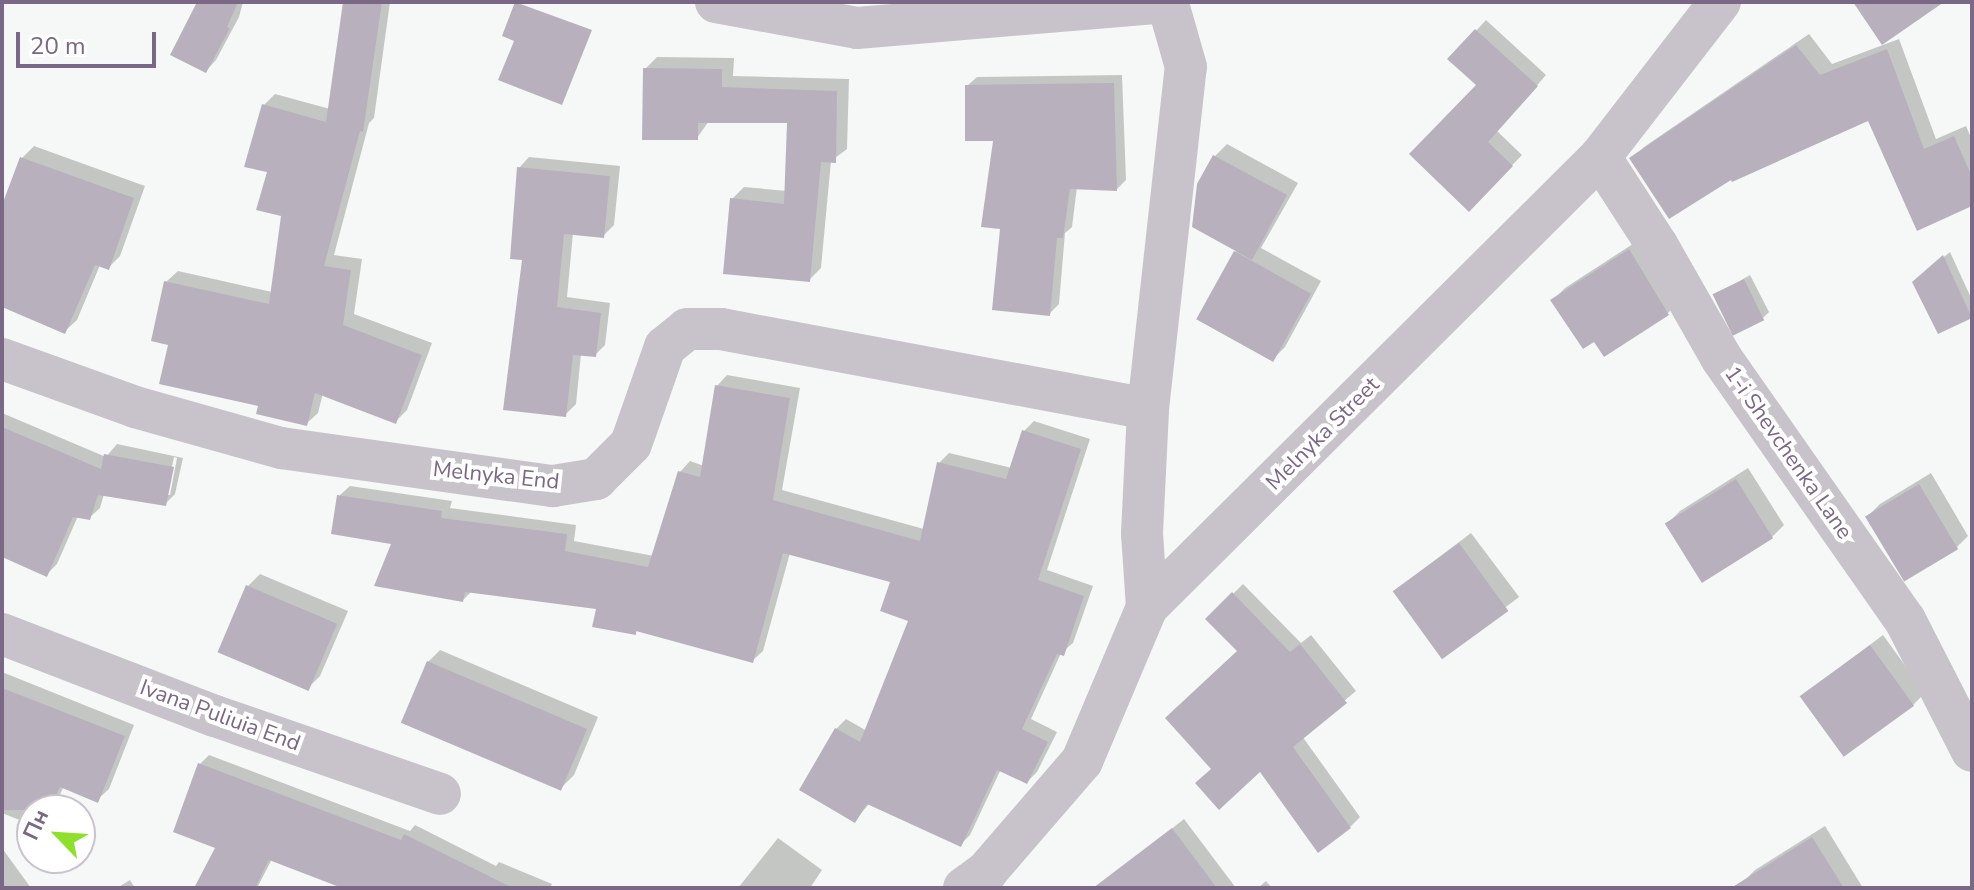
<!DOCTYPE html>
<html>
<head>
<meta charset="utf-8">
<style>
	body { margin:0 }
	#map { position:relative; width:1974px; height:890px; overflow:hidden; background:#f5f8f6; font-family:"Nunito Sans",sans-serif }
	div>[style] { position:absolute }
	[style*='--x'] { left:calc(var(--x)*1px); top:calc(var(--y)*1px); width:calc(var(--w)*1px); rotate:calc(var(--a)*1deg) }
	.shadow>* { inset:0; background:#0003; transform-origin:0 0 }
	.building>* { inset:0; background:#b8b1bd; transform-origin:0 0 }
	.street>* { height:42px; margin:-21px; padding:0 21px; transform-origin:21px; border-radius:21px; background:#c8c3ca }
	span { translate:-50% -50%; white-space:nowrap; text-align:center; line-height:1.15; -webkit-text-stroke:8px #fff; paint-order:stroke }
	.street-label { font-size:22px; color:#7b6786 }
	.frame { position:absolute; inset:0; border:4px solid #7b6786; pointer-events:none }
	.north { position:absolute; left:16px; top:794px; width:80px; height:80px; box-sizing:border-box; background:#fff; border:2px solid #cac2cf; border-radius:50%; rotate:295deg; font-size:22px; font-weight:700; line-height:32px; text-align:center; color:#7b6786 }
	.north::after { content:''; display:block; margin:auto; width:28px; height:36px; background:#8fe02d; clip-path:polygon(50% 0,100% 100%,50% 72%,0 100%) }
	.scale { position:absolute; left:16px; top:32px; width:140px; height:36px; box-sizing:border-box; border:4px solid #7b6786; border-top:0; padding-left:10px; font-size:24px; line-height:28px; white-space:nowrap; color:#7b6786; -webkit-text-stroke:6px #fff; paint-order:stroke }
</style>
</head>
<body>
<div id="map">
	<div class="shadow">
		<i style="clip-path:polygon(199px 2px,243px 2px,239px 17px,216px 60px,206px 71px)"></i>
		<i style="clip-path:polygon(345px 2px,390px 2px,374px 118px,369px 123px,334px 255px,362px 259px,354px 314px,432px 343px,407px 410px,396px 421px,323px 393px,318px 413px,306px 424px,261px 404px,171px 343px,166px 282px,178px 271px,272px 292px,284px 215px,269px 171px,264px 105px,275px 94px,330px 109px)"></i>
		<i style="clip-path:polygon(1486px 20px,1546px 75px,1497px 131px,1522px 155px,1469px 210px,1479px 85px,1450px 59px)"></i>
		<i style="clip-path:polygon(1809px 34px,1832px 64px,1899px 39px,1936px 139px,1966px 126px,1972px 140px,1972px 204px,1869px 118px,1632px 159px,1644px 147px)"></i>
		<i style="clip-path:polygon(657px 57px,734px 58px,733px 76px,849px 79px,847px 149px,831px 161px,821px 268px,809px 280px,732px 199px,744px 187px,787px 191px,789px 121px,709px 121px,697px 138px,645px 69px)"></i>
		<i style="clip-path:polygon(1122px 75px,1126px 180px,1117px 189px,1077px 187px,1072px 227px,1065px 233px,1059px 304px,1049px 314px,1002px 228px,995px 139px,967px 86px,977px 77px)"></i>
		<i style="clip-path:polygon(1227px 144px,1298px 183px,1261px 248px,1321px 281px,1285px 347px,1273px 359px,1235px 252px,1238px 249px,1215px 156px)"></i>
		<i style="clip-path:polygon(34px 146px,145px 186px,120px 256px,108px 268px,100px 265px,77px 320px,64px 332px,2px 305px,2px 211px,22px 158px)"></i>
		<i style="clip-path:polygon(529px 157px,620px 166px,614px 225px,603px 236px,573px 233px,567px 297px,610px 303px,605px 345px,595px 355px,581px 354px,576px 404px,565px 415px,524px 258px,519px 168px)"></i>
		<i style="clip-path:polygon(1642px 238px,1680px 301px,1668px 313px,1594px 339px,1553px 300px,1565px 288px)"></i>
		<i style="clip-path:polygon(1950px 252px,1972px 300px,1971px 316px,1920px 276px)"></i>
		<i style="clip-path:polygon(1750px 275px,1769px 312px,1763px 318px,1716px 295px)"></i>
		<i style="clip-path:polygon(727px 375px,800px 388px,782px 490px,924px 529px,939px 463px,949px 453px,1012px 468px,1024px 431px,1034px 421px,1090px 439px,1047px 570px,1093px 586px,1073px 643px,1061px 653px,1031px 719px,1057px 732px,1037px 772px,1027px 782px,1001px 769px,970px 835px,960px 845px,870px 803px,855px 820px,836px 729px,846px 719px,867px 731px,910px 620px,892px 581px,790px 553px,763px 651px,752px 661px,638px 630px,635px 633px,598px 608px,472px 591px,463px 600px,339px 496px,350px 486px,452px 501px,450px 508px,576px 525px,574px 541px,654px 556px,680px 472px,690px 461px,704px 466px,717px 386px)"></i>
		<i style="clip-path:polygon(evenodd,2px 413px,106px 457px,117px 444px,183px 458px,175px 494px,165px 504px,104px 494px,100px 508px,89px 518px,78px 516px,57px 564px,47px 574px,2px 555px,2px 413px,174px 457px,177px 458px,170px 495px,166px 495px,174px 457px)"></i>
		<i style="clip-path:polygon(1748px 468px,1784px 525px,1772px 537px,1668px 523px,1680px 511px)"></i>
		<i style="clip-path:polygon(1931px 473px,1968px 536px,1956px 548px,1868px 516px,1880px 504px)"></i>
		<i style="left:1471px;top:533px;width:80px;height:95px;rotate:53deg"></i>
		<i style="clip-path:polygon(260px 574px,348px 611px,320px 676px,308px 688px,248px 586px)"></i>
		<i style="clip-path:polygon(1243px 584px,1301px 643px,1311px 635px,1356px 691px,1302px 736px,1360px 817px,1350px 827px,1260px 769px,1213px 768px,1239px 650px,1208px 619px)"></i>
		<i style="clip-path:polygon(1883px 635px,1925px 693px,1913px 705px,1802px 696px)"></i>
		<i style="clip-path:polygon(440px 650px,598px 717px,574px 775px,562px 787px,428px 662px)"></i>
		<i style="clip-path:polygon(2px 672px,134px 725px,109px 789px,97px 800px,63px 788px,53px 810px,32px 810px,32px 825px,2px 813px)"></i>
		<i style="clip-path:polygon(209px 755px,410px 831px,415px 825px,496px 866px,499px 862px,552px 884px,550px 888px,345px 888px,272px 859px,257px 888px,196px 888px,218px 846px,200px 764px)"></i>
		<i style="clip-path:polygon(1184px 819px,1236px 888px,1124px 888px,1114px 874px)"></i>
		<i style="clip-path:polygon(1825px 826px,1863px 888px,1747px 888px,1743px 882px,1755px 870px)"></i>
		<i style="clip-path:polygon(778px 838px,822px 870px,810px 888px,738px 888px)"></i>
		<i style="clip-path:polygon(2px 848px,31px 888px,2px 888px)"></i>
		<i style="clip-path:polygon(130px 880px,135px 888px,117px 888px)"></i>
		<i style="clip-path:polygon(1266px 881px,1272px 888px,1258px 888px)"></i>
	</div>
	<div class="building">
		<i style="clip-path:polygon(197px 2px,238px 2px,227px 27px,230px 28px,206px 73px,170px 55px)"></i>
		<i style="clip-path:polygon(343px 2px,382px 2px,363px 132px,360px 131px,324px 266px,351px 270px,343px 325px,422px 355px,396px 424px,315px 393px,307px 426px,256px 414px,258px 406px,159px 384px,168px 345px,151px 341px,164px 281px,269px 304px,281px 216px,256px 210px,267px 172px,244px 167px,262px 104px,326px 122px)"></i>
		<i style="clip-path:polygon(515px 2px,592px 30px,562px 105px,498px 80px,514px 41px,502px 36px)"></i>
		<i style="clip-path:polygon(1853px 2px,1944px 2px,1882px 45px)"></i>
		<i style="clip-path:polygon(1475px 29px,1538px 86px,1488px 142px,1513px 166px,1469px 212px,1409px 154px,1476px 85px,1447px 59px)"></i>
		<i style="clip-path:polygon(1796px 45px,1820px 75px,1887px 49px,1924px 149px,1954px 136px,1972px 177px,1972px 206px,1917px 231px,1868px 121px,1732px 182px,1731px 180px,1669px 219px,1629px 158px)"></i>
		<i style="clip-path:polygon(643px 68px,722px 69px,722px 87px,837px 91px,836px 163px,821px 162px,810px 282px,723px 274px,730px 198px,784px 204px,787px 123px,698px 123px,698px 140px,642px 140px)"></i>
		<i style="clip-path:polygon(1114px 83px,1117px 191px,1070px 189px,1063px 238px,1057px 238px,1050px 316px,992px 310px,1000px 229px,981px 227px,993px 141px,965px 141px,965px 85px)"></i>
		<i style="clip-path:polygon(1213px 155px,1287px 195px,1252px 260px,1192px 227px,1197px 184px)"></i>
		<i style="clip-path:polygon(20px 157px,134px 198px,109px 270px,95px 265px,65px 334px,2px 307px,2px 205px)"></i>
		<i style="clip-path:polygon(517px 167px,610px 176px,604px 238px,564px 234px,557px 307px,601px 313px,596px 357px,573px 355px,566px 417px,503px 410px,522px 260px,510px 259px)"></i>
		<i style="clip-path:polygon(1629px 249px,1669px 315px,1604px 357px,1594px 342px,1583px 349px,1550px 300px)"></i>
		<i style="left:1234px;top:251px;width:88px;height:78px;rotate:29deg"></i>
		<i style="clip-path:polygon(1943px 255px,1972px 318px,1938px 334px,1912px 282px)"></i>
		<i style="left:1744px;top:279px;width:46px;height:35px;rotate:64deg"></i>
		<i style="clip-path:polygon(715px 385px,790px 398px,773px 500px,920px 541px,937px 462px,1006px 479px,1022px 430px,1081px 449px,1038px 580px,1084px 596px,1064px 656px,1057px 654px,1022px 729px,1048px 742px,1027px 784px,997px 770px,961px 847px,867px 804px,855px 823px,799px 790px,835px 728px,860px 742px,908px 621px,880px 611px,890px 582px,783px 553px,753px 663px,636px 631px,636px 635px,592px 627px,596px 609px,465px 592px,463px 602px,374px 586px,391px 544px,331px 534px,337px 495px,442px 511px,441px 518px,567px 534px,565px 551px,648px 567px,678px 471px,700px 477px)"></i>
		<i style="clip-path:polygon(2px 427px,101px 469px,104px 454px,174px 467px,166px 506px,98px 495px,90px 520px,73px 517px,47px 577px,2px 557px)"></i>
		<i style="left:1736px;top:479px;width:70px;height:84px;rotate:58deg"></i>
		<i style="left:1919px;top:484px;width:76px;height:63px;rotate:59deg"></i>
		<i style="left:1459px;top:543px;width:84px;height:82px;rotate:54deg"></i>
		<i style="left:246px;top:585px;width:99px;height:73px;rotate:23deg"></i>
		<i style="clip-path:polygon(1232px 592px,1290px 652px,1300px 644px,1347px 703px,1293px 747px,1351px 828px,1318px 853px,1260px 772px,1219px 810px,1195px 783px,1211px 769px,1165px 718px,1237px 651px,1205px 619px)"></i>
		<i style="left:1870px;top:645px;width:75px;height:87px;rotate:54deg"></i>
		<i style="left:427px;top:661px;width:174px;height:67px;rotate:23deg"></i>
		<i style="clip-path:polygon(2px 688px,125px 736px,98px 803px,60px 787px,49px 810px,2px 810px)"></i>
		<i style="clip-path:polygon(198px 763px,401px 840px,404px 834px,513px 888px,342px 888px,269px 860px,255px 888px,194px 888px,215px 848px,173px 832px)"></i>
		<i style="clip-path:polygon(1172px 828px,1217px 888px,1093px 888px)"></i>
		<i style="clip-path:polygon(1812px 837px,1844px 888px,1731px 888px)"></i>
	</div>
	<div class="street">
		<i style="--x:716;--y:2;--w:143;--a:10.4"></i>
		<i style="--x:857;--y:28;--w:311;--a:-4.8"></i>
		<i style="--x:1600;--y:157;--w:105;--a:57.1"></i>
		<i style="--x:1657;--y:245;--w:131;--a:60.3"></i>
		<i style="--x:1722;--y:359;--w:319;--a:55"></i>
		<i style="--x:1905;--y:620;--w:147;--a:62.9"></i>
		<i style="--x:2;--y:359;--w:141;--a:19.8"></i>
		<i style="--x:135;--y:407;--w:152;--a:15.7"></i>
		<i style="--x:281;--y:448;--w:275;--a:8"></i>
		<i style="--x:553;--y:486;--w:44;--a:-9.2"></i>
		<i style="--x:596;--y:479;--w:49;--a:-45"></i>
		<i style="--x:631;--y:444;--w:103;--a:-70.7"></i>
		<i style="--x:665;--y:347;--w:28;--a:-39"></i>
		<i style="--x:687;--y:329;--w:34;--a:0"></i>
		<i style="--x:721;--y:329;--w:434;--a:10.6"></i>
		<i style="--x:1147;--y:607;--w:74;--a:-93.9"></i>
		<i style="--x:1142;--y:533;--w:124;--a:-87.2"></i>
		<i style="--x:1148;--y:409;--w:344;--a:-83.7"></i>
		<i style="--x:1186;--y:67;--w:66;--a:-105.9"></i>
		<i style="--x:2;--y:634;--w:228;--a:21.1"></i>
		<i style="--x:215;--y:716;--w:238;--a:19.1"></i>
		<i style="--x:964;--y:888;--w:29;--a:-36"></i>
		<i style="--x:987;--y:871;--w:145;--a:-49.2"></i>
		<i style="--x:1082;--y:761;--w:167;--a:-67.1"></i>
		<i style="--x:1147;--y:607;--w:639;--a:-44.81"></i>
		<i style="--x:1600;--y:157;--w:196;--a:-52.3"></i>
	</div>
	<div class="street-label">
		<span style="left:1323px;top:434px;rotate:-45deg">Melnyka Street</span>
		<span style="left:1788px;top:453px;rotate:55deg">1-i Shevchenka Lane</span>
		<span style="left:496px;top:476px;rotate:6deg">Melnyka End</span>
		<span style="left:220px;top:716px;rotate:20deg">Ivana Puliuia End</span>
	</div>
	<div class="frame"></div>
	<div class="north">Пн</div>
	<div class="scale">20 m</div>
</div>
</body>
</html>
